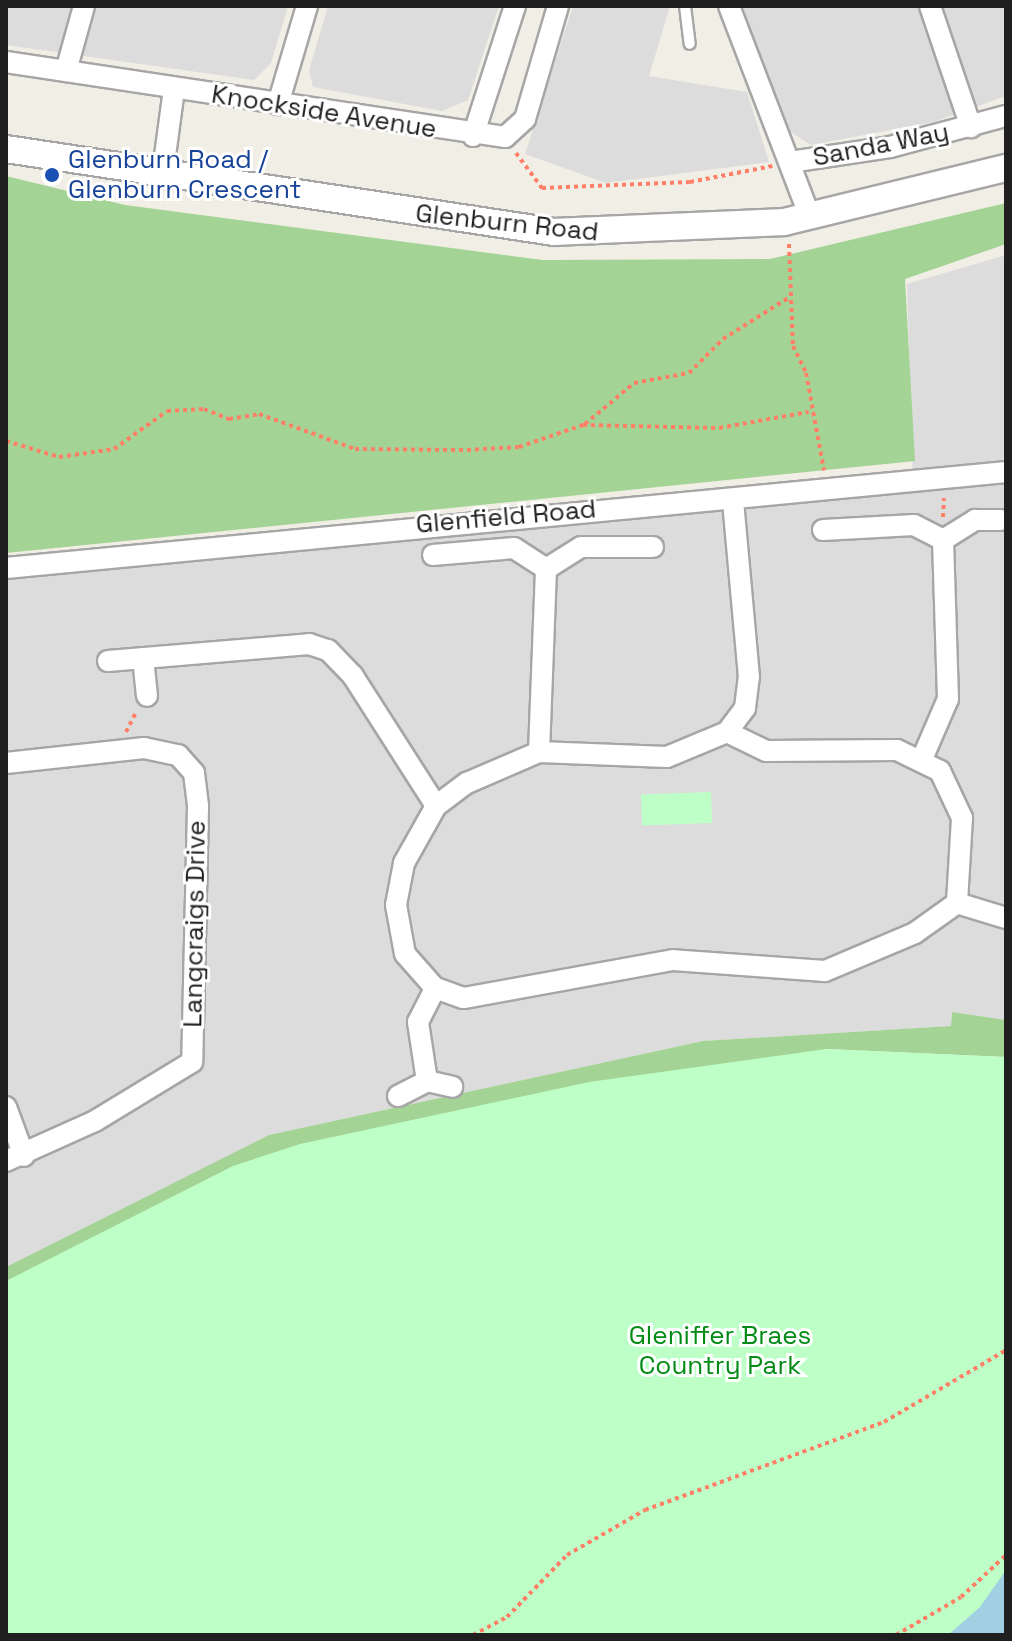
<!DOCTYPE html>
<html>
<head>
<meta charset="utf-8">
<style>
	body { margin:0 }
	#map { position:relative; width:1012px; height:1641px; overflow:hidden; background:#f1eee5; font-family:"Space Grotesk",sans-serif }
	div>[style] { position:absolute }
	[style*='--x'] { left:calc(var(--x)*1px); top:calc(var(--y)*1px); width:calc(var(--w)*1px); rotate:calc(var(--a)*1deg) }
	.residential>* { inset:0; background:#dddcdc }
	.forest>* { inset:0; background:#a4d495 }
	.park>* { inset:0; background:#beffc7; transform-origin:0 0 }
	.water>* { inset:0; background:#a1d0e3 }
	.path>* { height:4px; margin-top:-2px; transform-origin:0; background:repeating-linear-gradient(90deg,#ff8067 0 4px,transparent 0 8px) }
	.roads { filter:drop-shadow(2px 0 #a6a6a6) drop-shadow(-2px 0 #a6a6a6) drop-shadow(0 2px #a6a6a6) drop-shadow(0 -2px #a6a6a6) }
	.service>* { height:10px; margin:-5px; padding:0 5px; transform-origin:5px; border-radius:5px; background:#fff }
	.minor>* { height:20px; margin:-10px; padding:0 10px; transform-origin:10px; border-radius:10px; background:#fff }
	.tertiary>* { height:26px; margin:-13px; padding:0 13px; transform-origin:13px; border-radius:13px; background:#fff }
	.dots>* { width:22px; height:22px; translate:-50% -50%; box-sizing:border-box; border:4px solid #fff; border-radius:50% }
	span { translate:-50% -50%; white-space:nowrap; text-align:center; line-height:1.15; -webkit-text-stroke:6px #fff; paint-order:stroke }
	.street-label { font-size:26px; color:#1f1f1f }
	.transit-label { font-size:26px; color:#164399 }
	.left { translate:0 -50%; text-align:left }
	.park-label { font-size:26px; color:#018a14 }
	.frame { position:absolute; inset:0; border:8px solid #1f1f1f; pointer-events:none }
</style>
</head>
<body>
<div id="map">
	<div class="residential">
		<i style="clip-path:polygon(6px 6px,288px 6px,271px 63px,254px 80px,6px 45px)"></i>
		<i style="clip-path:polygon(328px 6px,499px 6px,468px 100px,442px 111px,313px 87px,309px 70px)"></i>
		<i style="clip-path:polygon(573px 6px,670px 6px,649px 76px,747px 92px,769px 162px,606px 183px,525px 154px)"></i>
		<i style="clip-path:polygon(742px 6px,1006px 6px,1006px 96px,933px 122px,811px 145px,789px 131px)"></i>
		<i style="clip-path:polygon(1006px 255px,1006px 1020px,952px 1012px,951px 1026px,703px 1041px,269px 1135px,6px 1267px,6px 578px,913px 487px,907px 284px)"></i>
	</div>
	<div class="forest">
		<i style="clip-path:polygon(6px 176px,125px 205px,543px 260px,770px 259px,1006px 203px,1006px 244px,905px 279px,915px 461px,6px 553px)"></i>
		<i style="clip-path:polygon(952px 1012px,1006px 1020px,1006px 1057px,826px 1049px,6px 1373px,6px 1267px,269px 1135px,703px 1041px,951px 1026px)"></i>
	</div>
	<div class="park">
		<i style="left:711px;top:792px;width:31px;height:70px;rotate:88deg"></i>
		<i style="clip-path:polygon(826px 1049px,1006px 1057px,1006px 1635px,6px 1635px,6px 1281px,233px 1166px,300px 1144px,589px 1082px)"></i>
	</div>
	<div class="water">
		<i style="clip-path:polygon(1006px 1570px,1006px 1635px,948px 1635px,980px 1607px)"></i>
	</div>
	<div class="path">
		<i style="--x:516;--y:153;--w:44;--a:53.4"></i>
		<i style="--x:542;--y:188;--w:148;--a:-2.3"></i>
		<i style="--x:690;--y:182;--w:84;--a:-11"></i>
		<i style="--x:789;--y:244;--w:102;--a:87.8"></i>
		<i style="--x:793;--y:346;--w:30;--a:64"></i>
		<i style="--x:806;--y:373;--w:99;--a:79.5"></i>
		<i style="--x:585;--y:424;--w:64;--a:-39.9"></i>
		<i style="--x:634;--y:383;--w:56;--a:-10.3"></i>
		<i style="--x:689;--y:373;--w:48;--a:-45"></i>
		<i style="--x:723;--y:339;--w:77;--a:-32.2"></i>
		<i style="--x:6;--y:441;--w:55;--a:16.8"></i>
		<i style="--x:59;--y:457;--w:56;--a:-8.3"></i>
		<i style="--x:114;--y:449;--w:65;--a:-35.6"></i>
		<i style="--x:167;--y:411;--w:37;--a:-3"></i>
		<i style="--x:204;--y:409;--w:27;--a:22"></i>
		<i style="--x:229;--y:419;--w:30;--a:-9"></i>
		<i style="--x:259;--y:414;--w:102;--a:20"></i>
		<i style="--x:355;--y:449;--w:112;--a:0.5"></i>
		<i style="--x:467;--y:450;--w:52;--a:-3.3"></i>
		<i style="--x:519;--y:447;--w:68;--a:-19"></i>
		<i style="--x:583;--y:425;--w:136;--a:1.3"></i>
		<i style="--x:719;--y:428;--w:91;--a:-10.1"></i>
		<i style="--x:943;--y:517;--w:19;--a:-87"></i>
		<i style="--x:126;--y:732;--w:22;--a:-63"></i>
		<i style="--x:333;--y:1635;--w:50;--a:0"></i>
		<i style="--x:473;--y:1635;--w:38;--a:-28"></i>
		<i style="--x:507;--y:1617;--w:86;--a:-45.9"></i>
		<i style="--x:567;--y:1555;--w:90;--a:-30"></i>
		<i style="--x:645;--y:1510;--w:255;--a:-20.2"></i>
		<i style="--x:884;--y:1422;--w:142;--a:-30.5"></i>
		<i style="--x:896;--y:1635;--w:75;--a:-30.3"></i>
		<i style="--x:961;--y:1597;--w:62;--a:-43"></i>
	</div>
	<div class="roads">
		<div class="service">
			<i style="--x:685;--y:6;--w:38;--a:83"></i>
		</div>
		<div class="minor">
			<i style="--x:729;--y:6;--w:226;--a:69"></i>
			<i style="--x:930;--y:6;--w:128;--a:71.3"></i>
			<i style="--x:6;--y:62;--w:505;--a:8.55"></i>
			<i style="--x:505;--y:137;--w:27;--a:-42"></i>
			<i style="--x:525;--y:119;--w:118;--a:-73.7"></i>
			<i style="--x:66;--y:71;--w:67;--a:-74.5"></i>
			<i style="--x:278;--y:104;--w:102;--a:-73.5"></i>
			<i style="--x:473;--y:136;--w:137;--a:-72.1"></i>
			<i style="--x:790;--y:162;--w:101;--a:-8.5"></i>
			<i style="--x:890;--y:147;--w:120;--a:-15"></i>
			<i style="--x:162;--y:178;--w:90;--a:-82.3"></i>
			<i style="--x:823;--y:530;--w:91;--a:-3.1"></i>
			<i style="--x:914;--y:525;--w:33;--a:27"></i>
			<i style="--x:943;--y:540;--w:38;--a:-32"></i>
			<i style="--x:975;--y:520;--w:26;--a:0"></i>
			<i style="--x:433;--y:555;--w:81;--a:-4.9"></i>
			<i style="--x:514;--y:548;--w:38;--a:33"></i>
			<i style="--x:546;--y:569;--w:41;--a:-32.2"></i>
			<i style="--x:581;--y:547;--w:72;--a:0"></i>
			<i style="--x:6;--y:568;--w:1005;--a:-5.48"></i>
			<i style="--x:143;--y:658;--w:38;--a:84"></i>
			<i style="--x:108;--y:661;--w:202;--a:-4.8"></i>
			<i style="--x:309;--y:644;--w:20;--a:18"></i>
			<i style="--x:328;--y:650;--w:36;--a:46"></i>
			<i style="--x:353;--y:676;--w:154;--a:57.4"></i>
			<i style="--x:727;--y:732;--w:43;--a:26"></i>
			<i style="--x:766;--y:751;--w:131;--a:-0.4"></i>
			<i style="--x:897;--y:750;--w:48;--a:26"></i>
			<i style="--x:940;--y:771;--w:52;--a:64.9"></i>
			<i style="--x:962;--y:818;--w:85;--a:93.4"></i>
			<i style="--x:957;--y:903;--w:52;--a:144.5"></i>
			<i style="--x:915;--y:933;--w:98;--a:157.1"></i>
			<i style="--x:825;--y:971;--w:152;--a:-175.9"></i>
			<i style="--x:673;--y:960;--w:213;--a:169.7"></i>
			<i style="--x:463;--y:998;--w:30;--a:-160"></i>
			<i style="--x:435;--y:988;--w:45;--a:-131.4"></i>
			<i style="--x:405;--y:954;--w:50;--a:-100.4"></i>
			<i style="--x:396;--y:905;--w:43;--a:-79.2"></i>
			<i style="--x:404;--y:863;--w:65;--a:-60.7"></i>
			<i style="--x:436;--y:806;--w:39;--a:-37"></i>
			<i style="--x:467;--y:783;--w:78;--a:-23.3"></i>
			<i style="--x:539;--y:752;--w:128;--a:2.2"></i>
			<i style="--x:667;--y:757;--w:65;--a:-22.6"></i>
			<i style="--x:727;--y:732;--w:30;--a:-53"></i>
			<i style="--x:745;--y:708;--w:31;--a:-83"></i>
			<i style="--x:749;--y:677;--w:178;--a:-95.2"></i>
			<i style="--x:539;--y:752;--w:183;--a:-87.8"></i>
			<i style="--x:922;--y:759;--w:65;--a:-66.6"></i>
			<i style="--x:948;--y:699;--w:159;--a:-91.8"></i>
			<i style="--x:6;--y:763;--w:139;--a:-6.2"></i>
			<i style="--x:144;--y:748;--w:35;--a:12"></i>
			<i style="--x:178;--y:755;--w:24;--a:48"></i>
			<i style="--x:194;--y:773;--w:34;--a:83"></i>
			<i style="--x:198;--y:807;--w:255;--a:91.3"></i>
			<i style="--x:192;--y:1062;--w:114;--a:148.7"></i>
			<i style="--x:95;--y:1121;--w:98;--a:155.8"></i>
			<i style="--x:957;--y:903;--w:51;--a:17"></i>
			<i style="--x:427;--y:1081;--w:60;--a:-98.7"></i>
			<i style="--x:418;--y:1022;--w:38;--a:-63"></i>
			<i style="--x:398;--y:1096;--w:33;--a:-27"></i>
			<i style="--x:427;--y:1081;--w:26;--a:13"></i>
			<i style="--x:6;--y:1107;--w:52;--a:69.8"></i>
		</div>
		<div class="tertiary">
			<i style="--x:6;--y:149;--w:554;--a:8.61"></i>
			<i style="--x:554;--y:232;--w:230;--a:-2.5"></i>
			<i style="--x:784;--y:222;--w:228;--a:-13.7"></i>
		</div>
	</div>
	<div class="dots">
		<i style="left:52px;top:175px;background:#1a4fb4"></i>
	</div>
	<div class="street-label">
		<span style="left:324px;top:112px;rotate:9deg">Knockside Avenue</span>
		<span style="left:881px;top:145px;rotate:-11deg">Sanda Way</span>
		<span style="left:507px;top:223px;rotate:6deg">Glenburn Road</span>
		<span style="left:506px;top:517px;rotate:-5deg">Glenfield Road</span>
		<span style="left:195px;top:924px;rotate:-89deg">Langcraigs Drive</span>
	</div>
	<div class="transit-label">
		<span class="left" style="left:68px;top:175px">Glenburn Road /<br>Glenburn Crescent</span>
	</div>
	<div class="park-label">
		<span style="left:720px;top:1351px">Gleniffer Braes<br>Country Park</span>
	</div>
	<div class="frame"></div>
</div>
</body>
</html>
